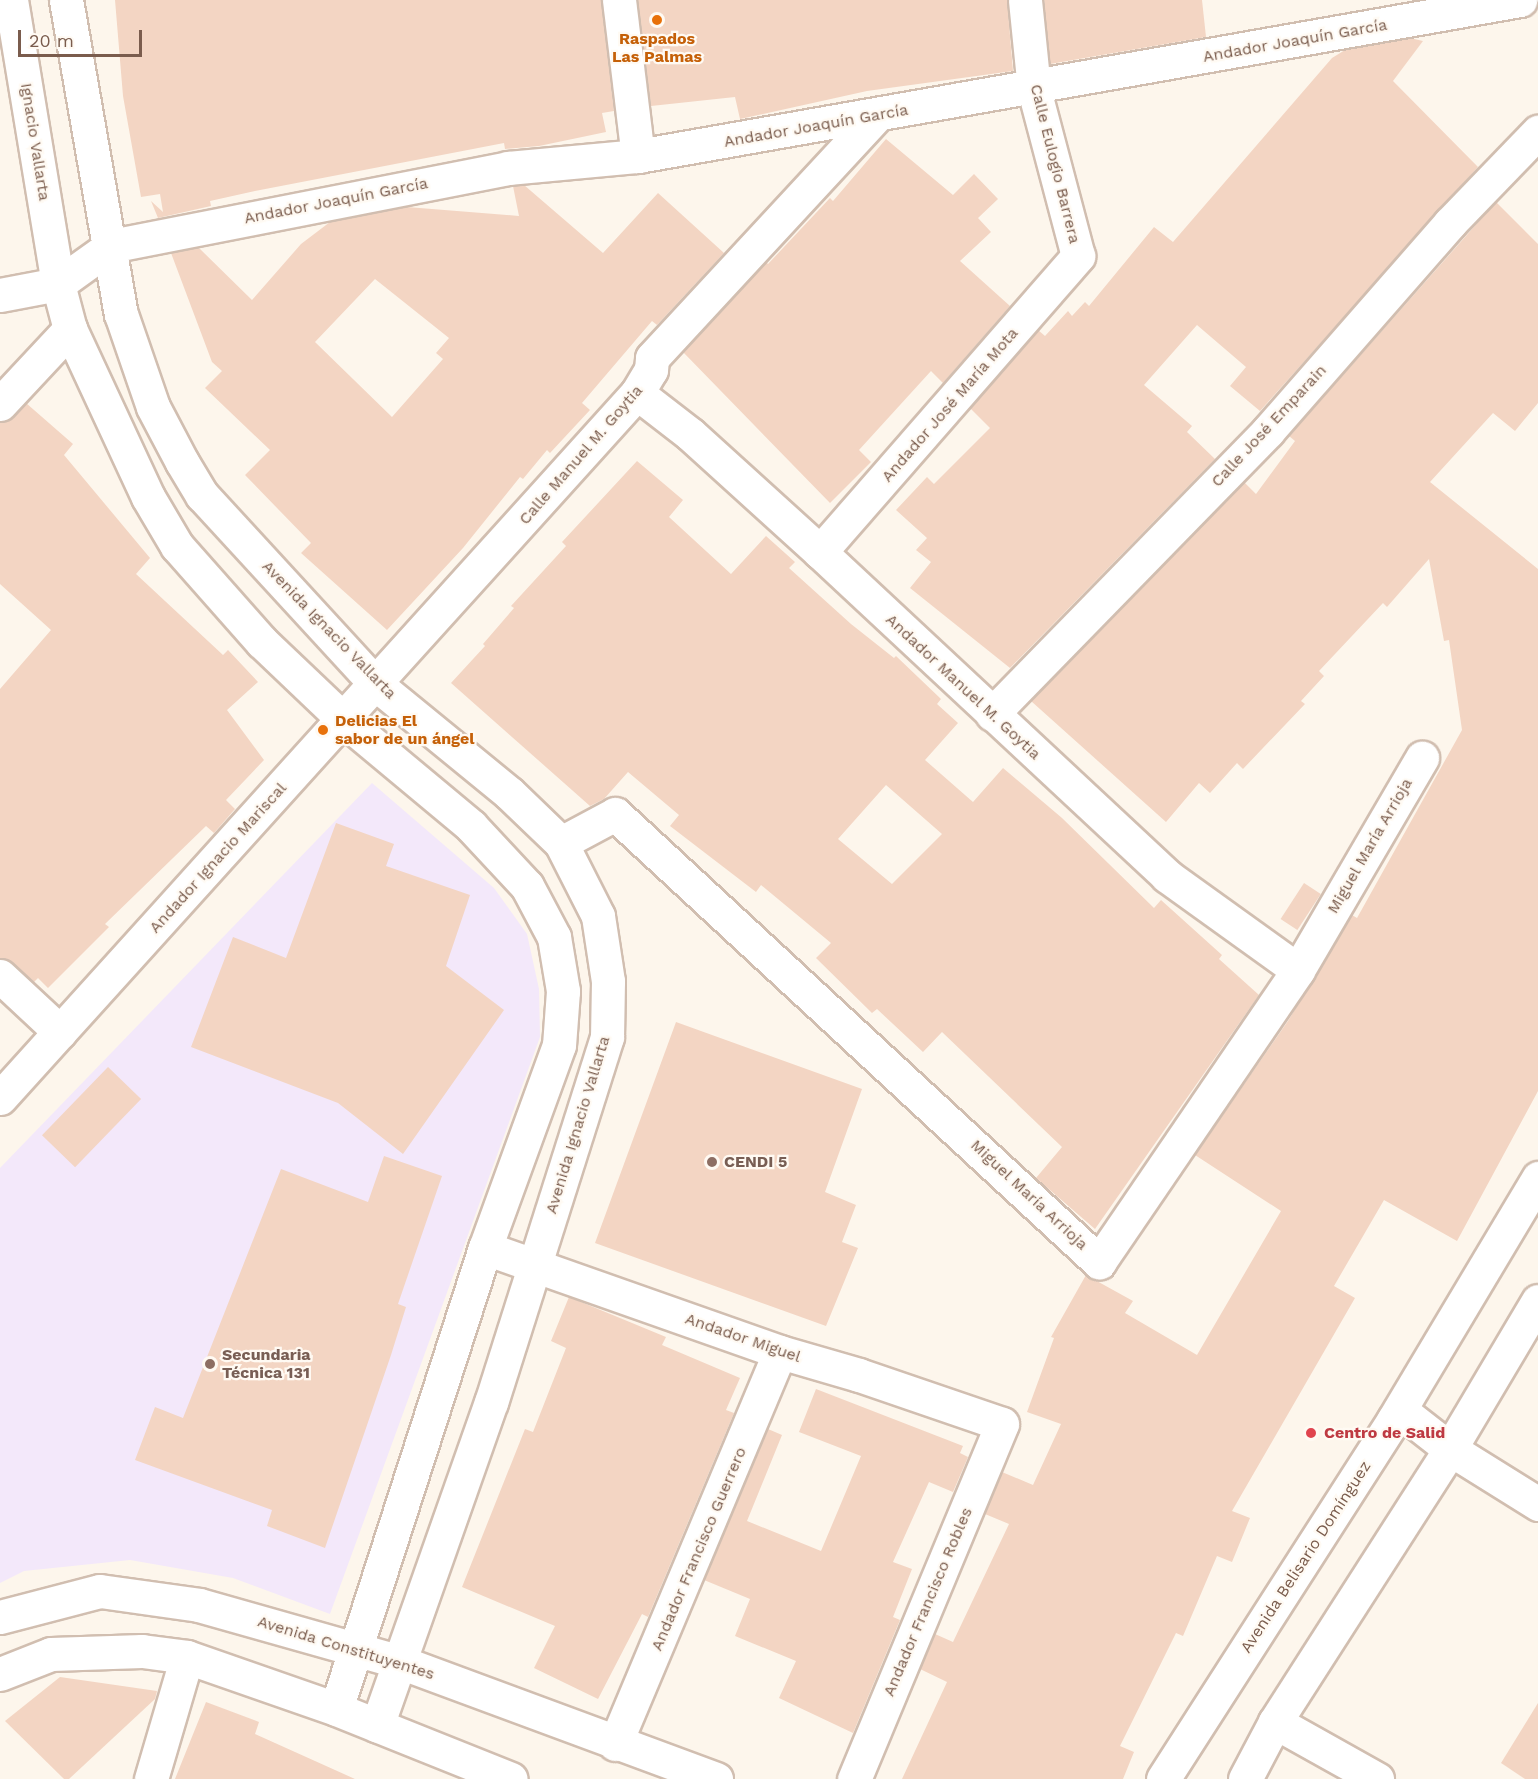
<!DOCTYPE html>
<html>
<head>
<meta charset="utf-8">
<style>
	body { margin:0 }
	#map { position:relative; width:1538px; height:1779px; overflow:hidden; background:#fdf6ec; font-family:"Work Sans",sans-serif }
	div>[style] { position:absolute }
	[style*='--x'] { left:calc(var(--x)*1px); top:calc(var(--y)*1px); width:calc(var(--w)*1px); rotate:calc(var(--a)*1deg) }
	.education>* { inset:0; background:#f3e8fa }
	.building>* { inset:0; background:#f3d5c3; transform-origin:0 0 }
	.roads { filter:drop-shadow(2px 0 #d1beb0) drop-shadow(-2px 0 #d1beb0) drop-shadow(0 2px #d1beb0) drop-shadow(0 -2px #d1beb0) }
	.street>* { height:33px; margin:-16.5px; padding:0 16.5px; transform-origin:16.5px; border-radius:16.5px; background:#fff }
	.secondary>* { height:33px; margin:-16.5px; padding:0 16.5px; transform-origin:16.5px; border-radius:16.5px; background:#fff }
	.dots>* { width:16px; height:16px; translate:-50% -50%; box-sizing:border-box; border:3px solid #fffaf3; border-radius:50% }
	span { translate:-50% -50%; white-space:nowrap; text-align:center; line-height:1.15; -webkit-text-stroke:4.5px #fffaf3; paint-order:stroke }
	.food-label { font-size:16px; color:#c56008; font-weight:700 }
	.left { translate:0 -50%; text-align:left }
	.street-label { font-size:16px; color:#7a5c4d }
	.education-label { font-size:16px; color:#785e54; font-weight:700 }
	.health-label { font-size:16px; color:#be3a42; font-weight:700 }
	.scale { position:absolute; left:18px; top:30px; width:124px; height:27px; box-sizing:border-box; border:3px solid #7a5c4d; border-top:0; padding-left:8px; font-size:18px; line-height:21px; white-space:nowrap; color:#7a5c4d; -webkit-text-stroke:4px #fffaf3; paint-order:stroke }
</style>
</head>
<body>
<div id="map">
	<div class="education">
		<i style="clip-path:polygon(372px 783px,494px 888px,527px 934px,539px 989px,540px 1037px,330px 1614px,233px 1578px,130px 1560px,24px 1571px,0 1583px,0 1168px)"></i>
	</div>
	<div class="building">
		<i style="clip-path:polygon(115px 0,601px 0,614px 111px,602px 113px,606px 132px,539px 146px,505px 149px,504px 143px,255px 191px,210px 201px,211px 206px,158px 218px,151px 201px,163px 212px,160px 194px,141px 197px,123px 96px)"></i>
		<i style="clip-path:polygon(638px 0,1007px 0,1013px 71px,867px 91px,740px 119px,735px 97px,651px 106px)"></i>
		<i style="clip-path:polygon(1044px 0,1202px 0,1206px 37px,1050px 64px)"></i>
		<i style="clip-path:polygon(1410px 38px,1423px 41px,1393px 81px,1478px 167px,1260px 411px,1230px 386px,1246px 367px,1197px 325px,1144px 385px,1192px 426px,1187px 432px,1215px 459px,1010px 668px,910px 588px,931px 562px,916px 550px,927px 538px,896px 510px,927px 477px,934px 484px,990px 428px,970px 408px,1038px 330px,1045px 336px,1068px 311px,1072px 316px,1085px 302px,1089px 306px,1154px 227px,1173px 242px,1332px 58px,1345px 50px)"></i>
		<i style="clip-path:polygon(886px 139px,953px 195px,974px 174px,998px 199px,978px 218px,991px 232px,960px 261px,1010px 306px,943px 383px,931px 371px,859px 450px,871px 462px,830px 503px,683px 352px,766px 262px,768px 264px,830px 198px,833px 201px)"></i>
		<i style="clip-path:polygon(evenodd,524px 185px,603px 253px,658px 193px,724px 253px,657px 325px,652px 321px,582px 403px,590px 410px,550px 453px,547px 450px,523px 479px,520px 477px,463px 548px,387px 630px,301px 553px,311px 543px,245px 475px,270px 450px,205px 388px,222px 371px,212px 362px,171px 253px,199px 248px,252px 300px,301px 244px,330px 222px,407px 207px,519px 216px,513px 186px,524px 185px,375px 279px,449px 338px,436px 353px,443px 359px,392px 417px,315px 342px,375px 279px)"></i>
		<i style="clip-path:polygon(1496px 202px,1538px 244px,1538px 403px,1515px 431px,1493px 413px,1430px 482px,1538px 569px,1538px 1091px,1457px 1241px,1384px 1200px,1334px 1286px,1355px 1298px,1232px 1511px,1250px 1518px,1232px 1562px,1217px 1556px,1183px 1636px,1176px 1633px,1120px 1746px,1134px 1752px,1123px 1779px,902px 1779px,947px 1682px,920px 1669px,935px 1634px,953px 1642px,1009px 1524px,985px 1514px,1002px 1472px,1033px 1485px,1061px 1424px,1027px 1412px,1054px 1338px,1051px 1337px,1086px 1275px,1133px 1301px,1125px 1313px,1197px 1355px,1281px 1211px,1195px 1155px,1288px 1021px,1352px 915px,1357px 918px,1462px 730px,1449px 640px,1444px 641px,1429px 559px,1387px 607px,1383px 603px,1319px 671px,1324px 676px,1301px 701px,1305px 704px,1243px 769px,1237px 763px,1210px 793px,1199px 783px,1166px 822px,1031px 701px,1244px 482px,1256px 494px,1295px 441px,1289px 436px)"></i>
		<i style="clip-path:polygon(26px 403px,73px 444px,64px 455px,150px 558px,136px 574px,223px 655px,228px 650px,258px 682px,227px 710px,264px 760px,226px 800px,235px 809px,214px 833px,206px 826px,105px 924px,109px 927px,48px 988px,38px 978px,34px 982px,12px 962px,0 958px,0 689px,51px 630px,0 584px,0 422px,13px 417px)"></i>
		<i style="clip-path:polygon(evenodd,637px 461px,683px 500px,669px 517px,731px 574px,766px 536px,795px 562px,789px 568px,851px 624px,894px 658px,896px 656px,941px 699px,937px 704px,958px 723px,925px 760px,973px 802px,1003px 768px,1062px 818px,1154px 908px,1161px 900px,1222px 955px,1219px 959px,1259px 995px,1095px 1229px,1036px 1178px,1062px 1147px,942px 1032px,923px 1052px,877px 1009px,872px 1013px,816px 958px,831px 943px,761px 885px,756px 892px,670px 826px,679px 815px,628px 772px,604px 799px,590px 806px,451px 683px,485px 646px,483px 644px,514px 608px,511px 606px,566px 546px,562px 542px,637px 461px,886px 785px,942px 834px,892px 884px,838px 839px,886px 785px)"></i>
		<i style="clip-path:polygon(336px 823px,394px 844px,386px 866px,470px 895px,446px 966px,504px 1010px,403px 1154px,338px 1103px,191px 1047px,233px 937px,286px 958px)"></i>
		<i style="left:1304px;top:883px;width:20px;height:43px;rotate:33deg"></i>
		<i style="clip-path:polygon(676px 1022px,862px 1089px,825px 1192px,856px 1205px,842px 1242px,858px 1248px,826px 1326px,595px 1243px)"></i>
		<i style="left:108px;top:1067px;width:46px;height:95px;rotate:44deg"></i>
		<i style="clip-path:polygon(384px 1156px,442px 1176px,398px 1304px,406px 1307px,391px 1355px,325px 1548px,267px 1526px,272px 1510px,135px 1460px,155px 1407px,183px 1418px,281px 1169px,368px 1202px)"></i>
		<i style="clip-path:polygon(569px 1297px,666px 1337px,662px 1345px,740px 1378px,726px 1410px,734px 1413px,648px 1617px,642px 1614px,598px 1699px,534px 1668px,555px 1626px,462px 1587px,525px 1429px,533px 1432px,566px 1348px,551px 1341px)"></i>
		<i style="clip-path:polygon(816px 1389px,963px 1446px,960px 1453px,968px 1457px,953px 1492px,929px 1482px,893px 1562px,912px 1569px,893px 1617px,900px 1620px,853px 1733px,779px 1698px,796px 1661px,735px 1636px,750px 1599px,704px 1580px,768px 1429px,782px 1435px,747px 1521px,821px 1551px,861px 1456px,799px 1432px)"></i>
		<i style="clip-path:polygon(60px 1677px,157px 1691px,155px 1699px,69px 1779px,64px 1779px,5px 1721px)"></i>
		<i style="clip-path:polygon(206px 1702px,259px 1722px,255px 1734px,355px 1779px,175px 1779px)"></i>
		<i style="clip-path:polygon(1538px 1703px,1538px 1779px,1525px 1779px,1501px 1763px)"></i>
	</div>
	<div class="roads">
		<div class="street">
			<i style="--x:11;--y:0;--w:288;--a:80.6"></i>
			<i style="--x:58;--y:284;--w:47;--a:75.1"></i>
			<i style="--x:70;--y:329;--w:185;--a:65.1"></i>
			<i style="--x:148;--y:497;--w:57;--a:59.4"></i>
			<i style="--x:177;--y:546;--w:128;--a:48.5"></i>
			<i style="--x:262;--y:642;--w:113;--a:43.6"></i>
			<i style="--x:344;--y:720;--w:165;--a:39.8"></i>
			<i style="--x:471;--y:826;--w:82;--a:47"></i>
			<i style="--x:527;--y:886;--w:58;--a:62.1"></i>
			<i style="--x:554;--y:937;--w:55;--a:80.5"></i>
			<i style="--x:563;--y:991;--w:54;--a:94.2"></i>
			<i style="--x:559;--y:1045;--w:216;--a:110"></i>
			<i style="--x:485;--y:1248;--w:484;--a:107.9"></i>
			<i style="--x:66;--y:0;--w:319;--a:80.1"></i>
			<i style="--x:121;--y:314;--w:98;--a:71"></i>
			<i style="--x:153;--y:407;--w:62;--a:62.2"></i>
			<i style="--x:182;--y:462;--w:39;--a:59"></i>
			<i style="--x:202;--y:495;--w:258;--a:47.4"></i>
			<i style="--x:377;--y:685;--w:171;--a:39.3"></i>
			<i style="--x:509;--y:793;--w:72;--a:43.9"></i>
			<i style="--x:561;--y:843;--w:82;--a:63.1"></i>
			<i style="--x:598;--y:916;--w:66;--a:81.3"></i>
			<i style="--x:608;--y:981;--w:56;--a:91"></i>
			<i style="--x:607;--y:1037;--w:383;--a:107.6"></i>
			<i style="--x:491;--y:1402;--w:343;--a:109.4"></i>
			<i style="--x:619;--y:0;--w:157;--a:83.1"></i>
			<i style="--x:0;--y:295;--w:59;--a:-10.7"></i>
			<i style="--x:58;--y:284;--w:65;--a:-35.6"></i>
			<i style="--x:111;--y:246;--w:405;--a:-11.1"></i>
			<i style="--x:508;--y:168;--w:131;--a:-5.3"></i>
			<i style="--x:638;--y:156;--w:896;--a:-10.03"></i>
			<i style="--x:637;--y:393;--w:67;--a:37.7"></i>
			<i style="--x:690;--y:434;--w:176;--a:42.2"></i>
			<i style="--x:820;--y:552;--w:475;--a:43"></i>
			<i style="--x:1167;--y:876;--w:161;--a:35.7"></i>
			<i style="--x:0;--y:404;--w:103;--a:-47"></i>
			<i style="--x:820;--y:552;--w:393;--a:-48.9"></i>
			<i style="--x:1078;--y:256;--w:173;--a:-104.8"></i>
			<i style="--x:1034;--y:89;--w:89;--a:-95.8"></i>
			<i style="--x:992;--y:714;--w:395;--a:-45.7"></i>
			<i style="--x:1268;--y:431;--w:276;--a:-48.8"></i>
			<i style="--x:1450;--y:223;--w:127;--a:-46"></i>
			<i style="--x:561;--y:843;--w:61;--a:-28.2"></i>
			<i style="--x:615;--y:814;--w:660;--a:42.79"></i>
			<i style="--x:1099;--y:1262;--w:353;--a:-55.7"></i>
			<i style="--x:1298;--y:970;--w:246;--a:-59.7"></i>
			<i style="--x:0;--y:976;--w:82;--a:43"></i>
			<i style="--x:0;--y:1098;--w:950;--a:-47.9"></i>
			<i style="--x:637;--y:393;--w:27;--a:-59"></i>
			<i style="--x:651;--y:370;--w:12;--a:-85"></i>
			<i style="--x:652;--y:358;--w:330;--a:-47.2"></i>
			<i style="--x:485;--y:1248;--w:313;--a:19.4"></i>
			<i style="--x:780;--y:1352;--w:82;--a:16.2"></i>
			<i style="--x:859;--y:1375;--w:151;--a:18.9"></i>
			<i style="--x:1002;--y:1424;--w:385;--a:112.6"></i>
			<i style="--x:1400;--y:1410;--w:63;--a:38"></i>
			<i style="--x:1450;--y:1449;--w:104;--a:32"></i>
			<i style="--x:1275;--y:1722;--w:117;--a:29.2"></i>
			<i style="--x:615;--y:1744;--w:425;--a:-67.2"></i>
			<i style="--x:151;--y:1779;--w:127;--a:-73.6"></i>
		</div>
		<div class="secondary">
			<i style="--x:0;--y:1617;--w:103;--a:-14.6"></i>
			<i style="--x:100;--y:1591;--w:100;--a:8"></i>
			<i style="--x:199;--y:1605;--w:209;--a:15.8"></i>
			<i style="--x:400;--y:1662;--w:337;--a:20.3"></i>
			<i style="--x:0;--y:1674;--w:55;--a:-21.4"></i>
			<i style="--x:51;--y:1654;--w:91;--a:-1.9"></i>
			<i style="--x:142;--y:1651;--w:45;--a:7.6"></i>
			<i style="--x:187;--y:1657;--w:158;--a:19.2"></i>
			<i style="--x:336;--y:1709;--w:188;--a:21.8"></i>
			<i style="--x:1163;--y:1779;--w:428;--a:-57.3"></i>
			<i style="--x:1394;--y:1419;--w:281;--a:-59.1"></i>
			<i style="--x:1245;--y:1779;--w:64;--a:-62.2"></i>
			<i style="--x:1275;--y:1722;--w:324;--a:-57.3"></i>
			<i style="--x:1450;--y:1449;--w:172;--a:-59.3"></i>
		</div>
	</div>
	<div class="dots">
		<i style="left:657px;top:20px;background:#e8710a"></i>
		<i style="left:323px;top:730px;background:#e8710a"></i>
		<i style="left:712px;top:1162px;background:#8d6e63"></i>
		<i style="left:210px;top:1364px;background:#8d6e63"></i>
		<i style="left:1311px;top:1433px;background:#e0444e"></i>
	</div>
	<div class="food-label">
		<span style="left:657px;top:48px">Raspados<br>Las Palmas</span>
		<span class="left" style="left:335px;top:730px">Delicias El<br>sabor de un ángel</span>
	</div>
	<div class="street-label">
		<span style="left:1295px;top:41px;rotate:-10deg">Andador Joaquín García</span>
		<span style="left:816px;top:126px;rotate:-10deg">Andador Joaquín García</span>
		<span style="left:35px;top:142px;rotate:81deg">Ignacio Vallarta</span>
		<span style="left:1055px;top:164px;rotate:76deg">Calle Eulogio Barrera</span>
		<span style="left:336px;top:201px;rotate:-11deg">Andador Joaquín García</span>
		<span style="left:950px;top:405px;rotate:-49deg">Andador José María Mota</span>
		<span style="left:1269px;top:426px;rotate:-47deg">Calle José Emparain</span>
		<span style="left:581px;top:455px;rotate:-49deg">Calle Manuel M. Goytia</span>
		<span style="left:329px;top:630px;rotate:46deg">Avenida Ignacio Vallarta</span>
		<span style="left:963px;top:687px;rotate:43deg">Andador Manuel M. Goytia</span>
		<span style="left:1370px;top:846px;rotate:-60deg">Miguel María Arrioja</span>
		<span style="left:218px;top:858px;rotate:-48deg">Andador Ignacio Mariscal</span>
		<span style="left:578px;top:1125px;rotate:-73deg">Avenida Ignacio Vallarta</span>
		<span style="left:1029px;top:1195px;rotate:43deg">Miguel María Arrioja</span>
		<span style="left:743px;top:1338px;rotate:19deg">Andador Miguel</span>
		<span style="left:699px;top:1549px;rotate:-67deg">Andador Francisco Guerrero</span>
		<span style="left:1306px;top:1557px;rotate:-57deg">Avenida Belisario Domínguez</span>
		<span style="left:928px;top:1602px;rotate:-67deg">Andador Francisco Robles</span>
		<span style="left:346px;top:1648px;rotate:17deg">Avenida Constituyentes</span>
	</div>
	<div class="education-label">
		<span class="left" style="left:724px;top:1162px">CENDI 5</span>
		<span class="left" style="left:222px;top:1364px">Secundaria<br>Técnica 131</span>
	</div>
	<div class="health-label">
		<span class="left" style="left:1324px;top:1433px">Centro de Salid</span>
	</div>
	<div class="scale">20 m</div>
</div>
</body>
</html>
